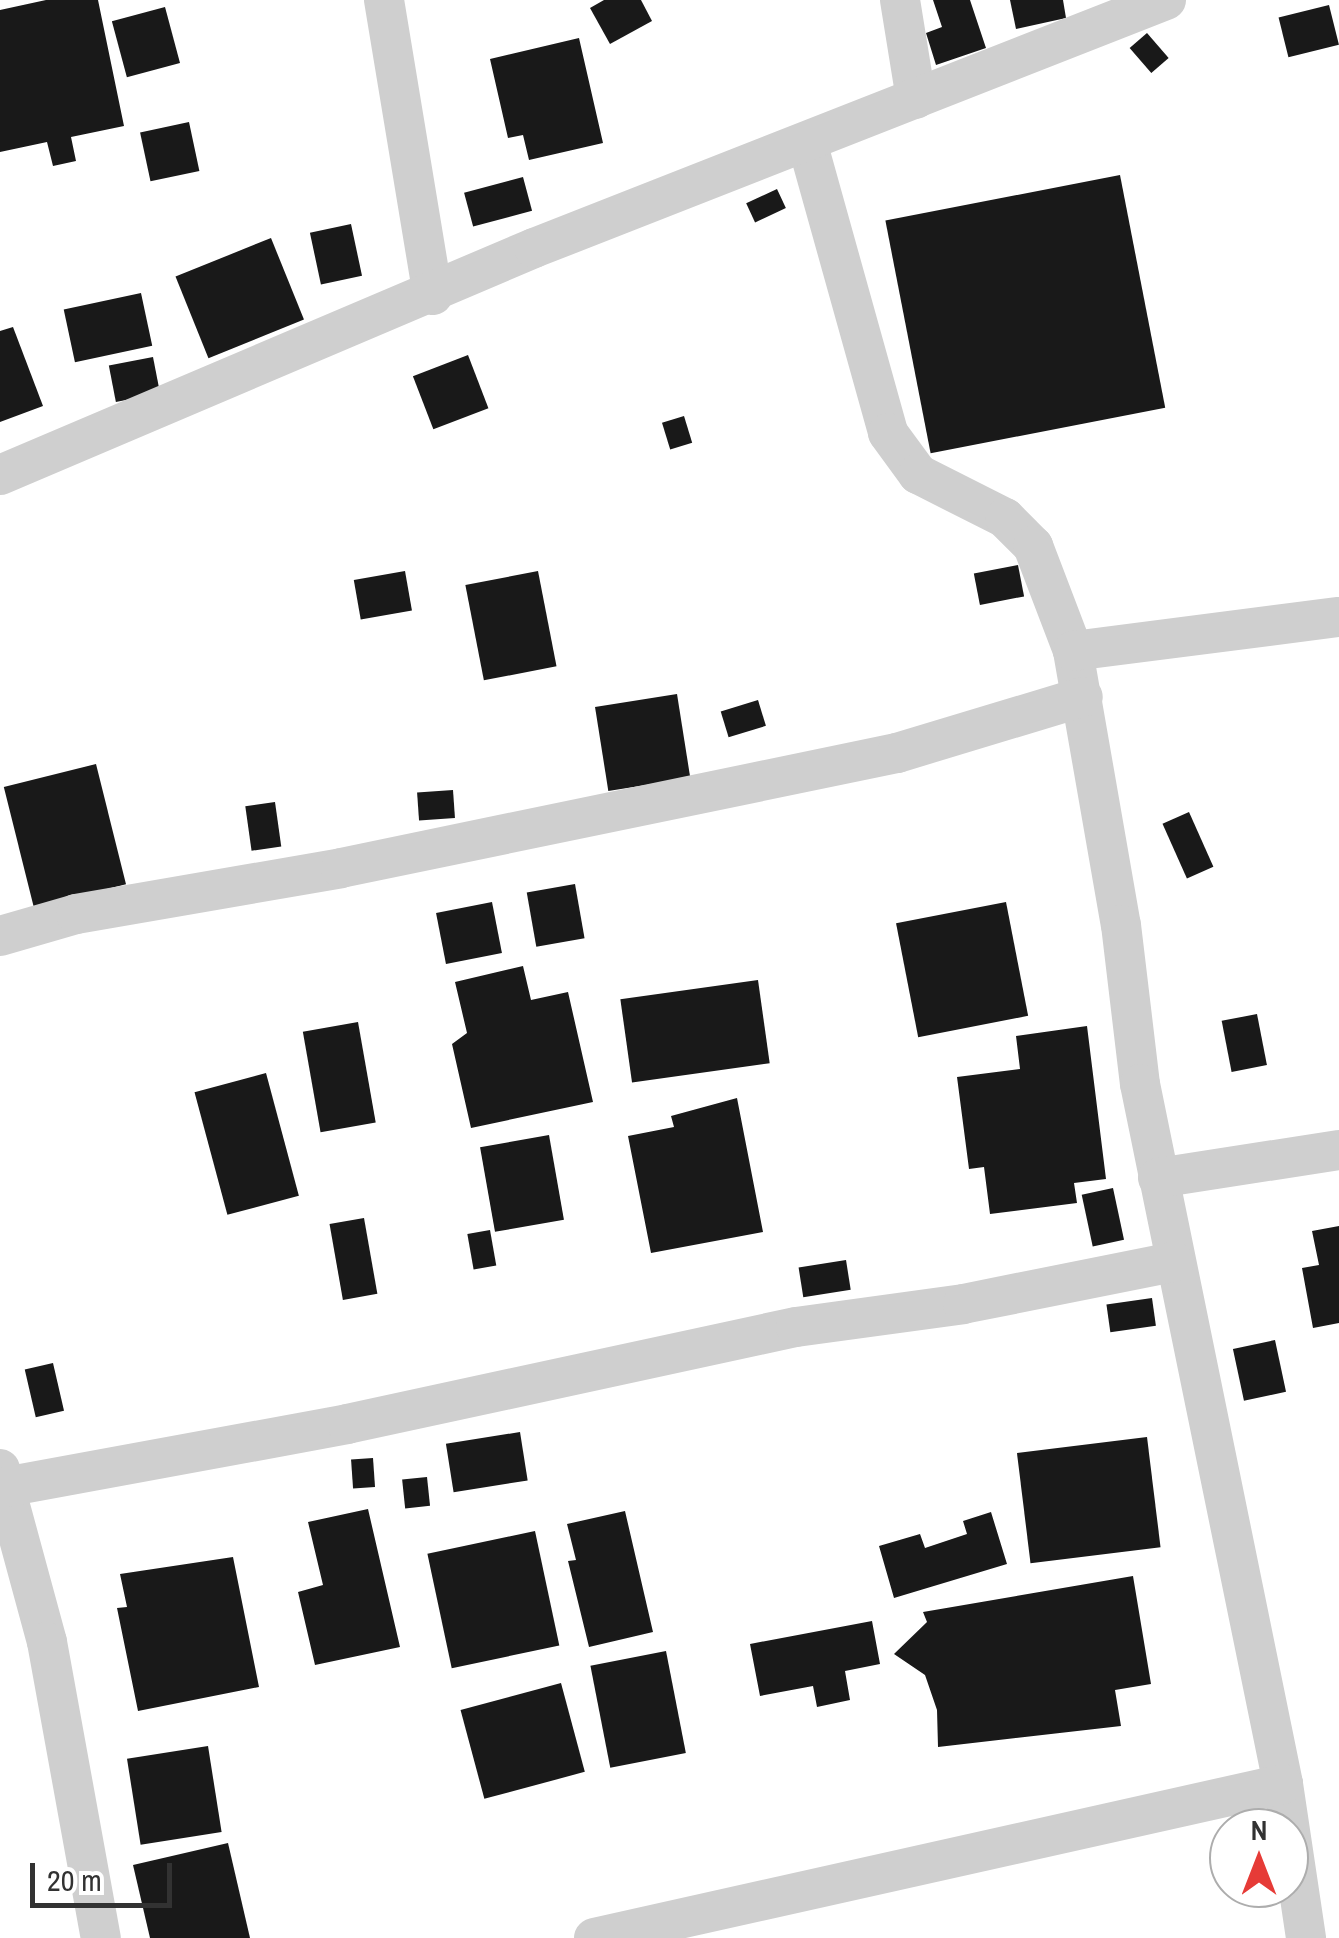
<!DOCTYPE html>
<html>
<head>
<meta charset="utf-8">
<style>
	body { margin:0 }
	#map { position:relative; width:1339px; height:1938px; overflow:hidden; background:#fff; font-family:"Archivo Narrow",sans-serif }
	div>[style] { position:absolute }
	[style*='--x'] { left:calc(var(--x)*1px); top:calc(var(--y)*1px); width:calc(var(--w)*1px); rotate:calc(var(--a)*1deg) }
	.building>* { inset:0; background:#191919; transform-origin:0 0 }
	.street>* { height:40px; margin:-20px; padding:0 20px; transform-origin:20px; border-radius:20px; background:#cfcfcf }
	span { translate:-50% -50%; white-space:nowrap; text-align:center; line-height:1.15; -webkit-text-stroke:10px #fff; paint-order:stroke }
	.north { position:absolute; left:1209px; top:1808px; width:100px; height:100px; box-sizing:border-box; background:#fff; border:2px solid #adadad; border-radius:50%; rotate:0deg; font-size:28px; font-weight:700; line-height:40px; text-align:center; color:#323232 }
	.north::after { content:''; display:block; margin:auto; width:35px; height:45px; background:#e63b37; clip-path:polygon(50% 0,100% 100%,50% 72%,0 100%) }
	.scale { position:absolute; left:30px; top:1863px; width:142px; height:45px; box-sizing:border-box; border:5px solid #323232; border-top:0; padding-left:12px; font-size:30px; line-height:35px; white-space:nowrap; color:#323232; -webkit-text-stroke:8px #fff; paint-order:stroke }
</style>
</head>
<body>
<div id="map">
	<div class="building">
		<i style="clip-path:polygon(46px 0,98px 0,124px 126px,71px 137px,76px 161px,53px 166px,47px 142px,0 152px,0 10px)"></i>
		<i style="clip-path:polygon(604px 0,641px 0,652px 21px,610px 44px,590px 8px)"></i>
		<i style="clip-path:polygon(933px 0,970px 0,986px 48px,936px 65px,926px 33px,942px 27px)"></i>
		<i style="clip-path:polygon(1010px 0,1063px 0,1066px 18px,1016px 29px)"></i>
		<i style="left:1329px;top:5px;width:41px;height:52px;rotate:76deg"></i>
		<i style="left:165px;top:7px;width:58px;height:55px;rotate:75deg"></i>
		<i style="left:1147px;top:33px;width:33px;height:23px;rotate:49deg"></i>
		<i style="clip-path:polygon(579px 38px,603px 143px,529px 160px,523px 135px,508px 138px,490px 59px)"></i>
		<i style="left:189px;top:122px;width:50px;height:50px;rotate:78deg"></i>
		<i style="left:1120px;top:175px;width:237px;height:239px;rotate:79deg"></i>
		<i style="left:523px;top:177px;width:35px;height:61px;rotate:75deg"></i>
		<i style="left:777px;top:189px;width:21px;height:34px;rotate:65deg"></i>
		<i style="left:351px;top:224px;width:53px;height:42px;rotate:78deg"></i>
		<i style="left:271px;top:238px;width:88px;height:103px;rotate:68deg"></i>
		<i style="left:141px;top:293px;width:54px;height:79px;rotate:78deg"></i>
		<i style="clip-path:polygon(13px 327px,43px 406px,0 422px,0 331px)"></i>
		<i style="left:468px;top:355px;width:57px;height:59px;rotate:69deg"></i>
		<i style="left:153px;top:357px;width:37px;height:45px;rotate:79deg"></i>
		<i style="left:684px;top:416px;width:28px;height:23px;rotate:73deg"></i>
		<i style="left:1018px;top:565px;width:32px;height:45px;rotate:79deg"></i>
		<i style="left:405px;top:571px;width:40px;height:52px;rotate:80deg"></i>
		<i style="left:538px;top:571px;width:97px;height:74px;rotate:79deg"></i>
		<i style="left:677px;top:694px;width:85px;height:83px;rotate:81deg"></i>
		<i style="left:758px;top:700px;width:27px;height:39px;rotate:73deg"></i>
		<i style="left:96px;top:764px;width:124px;height:95px;rotate:76deg"></i>
		<i style="left:453px;top:790px;width:28px;height:36px;rotate:86deg"></i>
		<i style="left:275px;top:802px;width:45px;height:30px;rotate:82deg"></i>
		<i style="left:1189px;top:812px;width:60px;height:29px;rotate:66deg"></i>
		<i style="left:575px;top:884px;width:55px;height:49px;rotate:80deg"></i>
		<i style="left:492px;top:902px;width:52px;height:57px;rotate:79deg"></i>
		<i style="left:1006px;top:902px;width:116px;height:112px;rotate:79deg"></i>
		<i style="clip-path:polygon(523px 966px,531px 1000px,568px 992px,593px 1102px,471px 1128px,452px 1044px,467px 1033px,455px 982px)"></i>
		<i style="left:758px;top:980px;width:84px;height:139px;rotate:82deg"></i>
		<i style="left:1257px;top:1014px;width:52px;height:36px;rotate:79deg"></i>
		<i style="left:358px;top:1022px;width:102px;height:56px;rotate:80deg"></i>
		<i style="clip-path:polygon(1087px 1026px,1106px 1179px,1074px 1183px,1077px 1203px,990px 1214px,984px 1167px,969px 1169px,957px 1077px,1020px 1069px,1016px 1036px)"></i>
		<i style="left:266px;top:1073px;width:127px;height:74px;rotate:75deg"></i>
		<i style="clip-path:polygon(737px 1098px,763px 1232px,651px 1253px,628px 1136px,674px 1127px,671px 1116px)"></i>
		<i style="left:549px;top:1135px;width:86px;height:70px;rotate:80deg"></i>
		<i style="left:1113px;top:1188px;width:53px;height:32px;rotate:78deg"></i>
		<i style="left:364px;top:1218px;width:77px;height:35px;rotate:80deg"></i>
		<i style="clip-path:polygon(1339px 1226px,1339px 1323px,1313px 1328px,1302px 1268px,1319px 1265px,1312px 1231px)"></i>
		<i style="left:490px;top:1230px;width:36px;height:23px;rotate:80deg"></i>
		<i style="left:846px;top:1260px;width:30px;height:48px;rotate:81deg"></i>
		<i style="left:1152px;top:1298px;width:28px;height:46px;rotate:82deg"></i>
		<i style="left:1275px;top:1340px;width:53px;height:43px;rotate:78deg"></i>
		<i style="left:53px;top:1363px;width:49px;height:29px;rotate:77deg"></i>
		<i style="left:520px;top:1432px;width:49px;height:75px;rotate:81deg"></i>
		<i style="left:1147px;top:1437px;width:111px;height:131px;rotate:83deg"></i>
		<i style="left:373px;top:1458px;width:29px;height:22px;rotate:86deg"></i>
		<i style="left:427px;top:1477px;width:29px;height:25px;rotate:84deg"></i>
		<i style="clip-path:polygon(368px 1509px,400px 1647px,315px 1665px,298px 1592px,323px 1585px,308px 1522px)"></i>
		<i style="clip-path:polygon(625px 1511px,653px 1632px,589px 1647px,568px 1561px,576px 1560px,567px 1524px)"></i>
		<i style="clip-path:polygon(991px 1512px,1007px 1564px,894px 1598px,879px 1546px,920px 1534px,925px 1548px,967px 1534px,963px 1521px)"></i>
		<i style="left:535px;top:1531px;width:117px;height:110px;rotate:78deg"></i>
		<i style="clip-path:polygon(233px 1557px,259px 1687px,138px 1711px,117px 1608px,127px 1607px,120px 1574px)"></i>
		<i style="clip-path:polygon(1133px 1576px,1151px 1684px,1115px 1690px,1121px 1726px,938px 1747px,937px 1710px,925px 1675px,894px 1654px,927px 1622px,923px 1612px)"></i>
		<i style="clip-path:polygon(872px 1621px,880px 1664px,845px 1671px,850px 1700px,817px 1707px,813px 1686px,760px 1696px,750px 1644px)"></i>
		<i style="left:666px;top:1651px;width:104px;height:77px;rotate:79deg"></i>
		<i style="left:561px;top:1683px;width:92px;height:104px;rotate:75deg"></i>
		<i style="left:208px;top:1746px;width:87px;height:82px;rotate:81deg"></i>
		<i style="clip-path:polygon(228px 1843px,250px 1938px,150px 1938px,133px 1865px)"></i>
	</div>
	<div class="street">
		<i style="--x:384;--y:0;--w:299;--a:80.6"></i>
		<i style="--x:900;--y:0;--w:100;--a:80.8"></i>
		<i style="--x:807;--y:142;--w:302;--a:74.4"></i>
		<i style="--x:888;--y:433;--w:51;--a:53.8"></i>
		<i style="--x:918;--y:474;--w:97;--a:26.8"></i>
		<i style="--x:1005;--y:518;--w:40;--a:45"></i>
		<i style="--x:1033;--y:546;--w:112;--a:69.1"></i>
		<i style="--x:1073;--y:651;--w:278;--a:80.1"></i>
		<i style="--x:1121;--y:925;--w:160;--a:83.2"></i>
		<i style="--x:1140;--y:1084;--w:714;--a:78.45"></i>
		<i style="--x:1283;--y:1784;--w:156;--a:81.5"></i>
		<i style="--x:0;--y:475;--w:580;--a:-23.03"></i>
		<i style="--x:534;--y:248;--w:679;--a:-21.43"></i>
		<i style="--x:1073;--y:651;--w:268;--a:-7.3"></i>
		<i style="--x:0;--y:936;--w:79;--a:-16.1"></i>
		<i style="--x:76;--y:914;--w:269;--a:-9.8"></i>
		<i style="--x:341;--y:868;--w:568;--a:-11.69"></i>
		<i style="--x:897;--y:753;--w:194;--a:-16.8"></i>
		<i style="--x:1158;--y:1178;--w:183;--a:-8.8"></i>
		<i style="--x:0;--y:1469;--w:179;--a:74.8"></i>
		<i style="--x:47;--y:1642;--w:301;--a:79.7"></i>
		<i style="--x:5;--y:1487;--w:348;--a:-10.4"></i>
		<i style="--x:347;--y:1424;--w:459;--a:-12.2"></i>
		<i style="--x:796;--y:1327;--w:169;--a:-7.8"></i>
		<i style="--x:963;--y:1304;--w:215;--a:-11.3"></i>
		<i style="--x:594;--y:1938;--w:706;--a:-12.6"></i>
	</div>
	<div class="north">N</div>
	<div class="scale">20 m</div>
</div>
</body>
</html>
